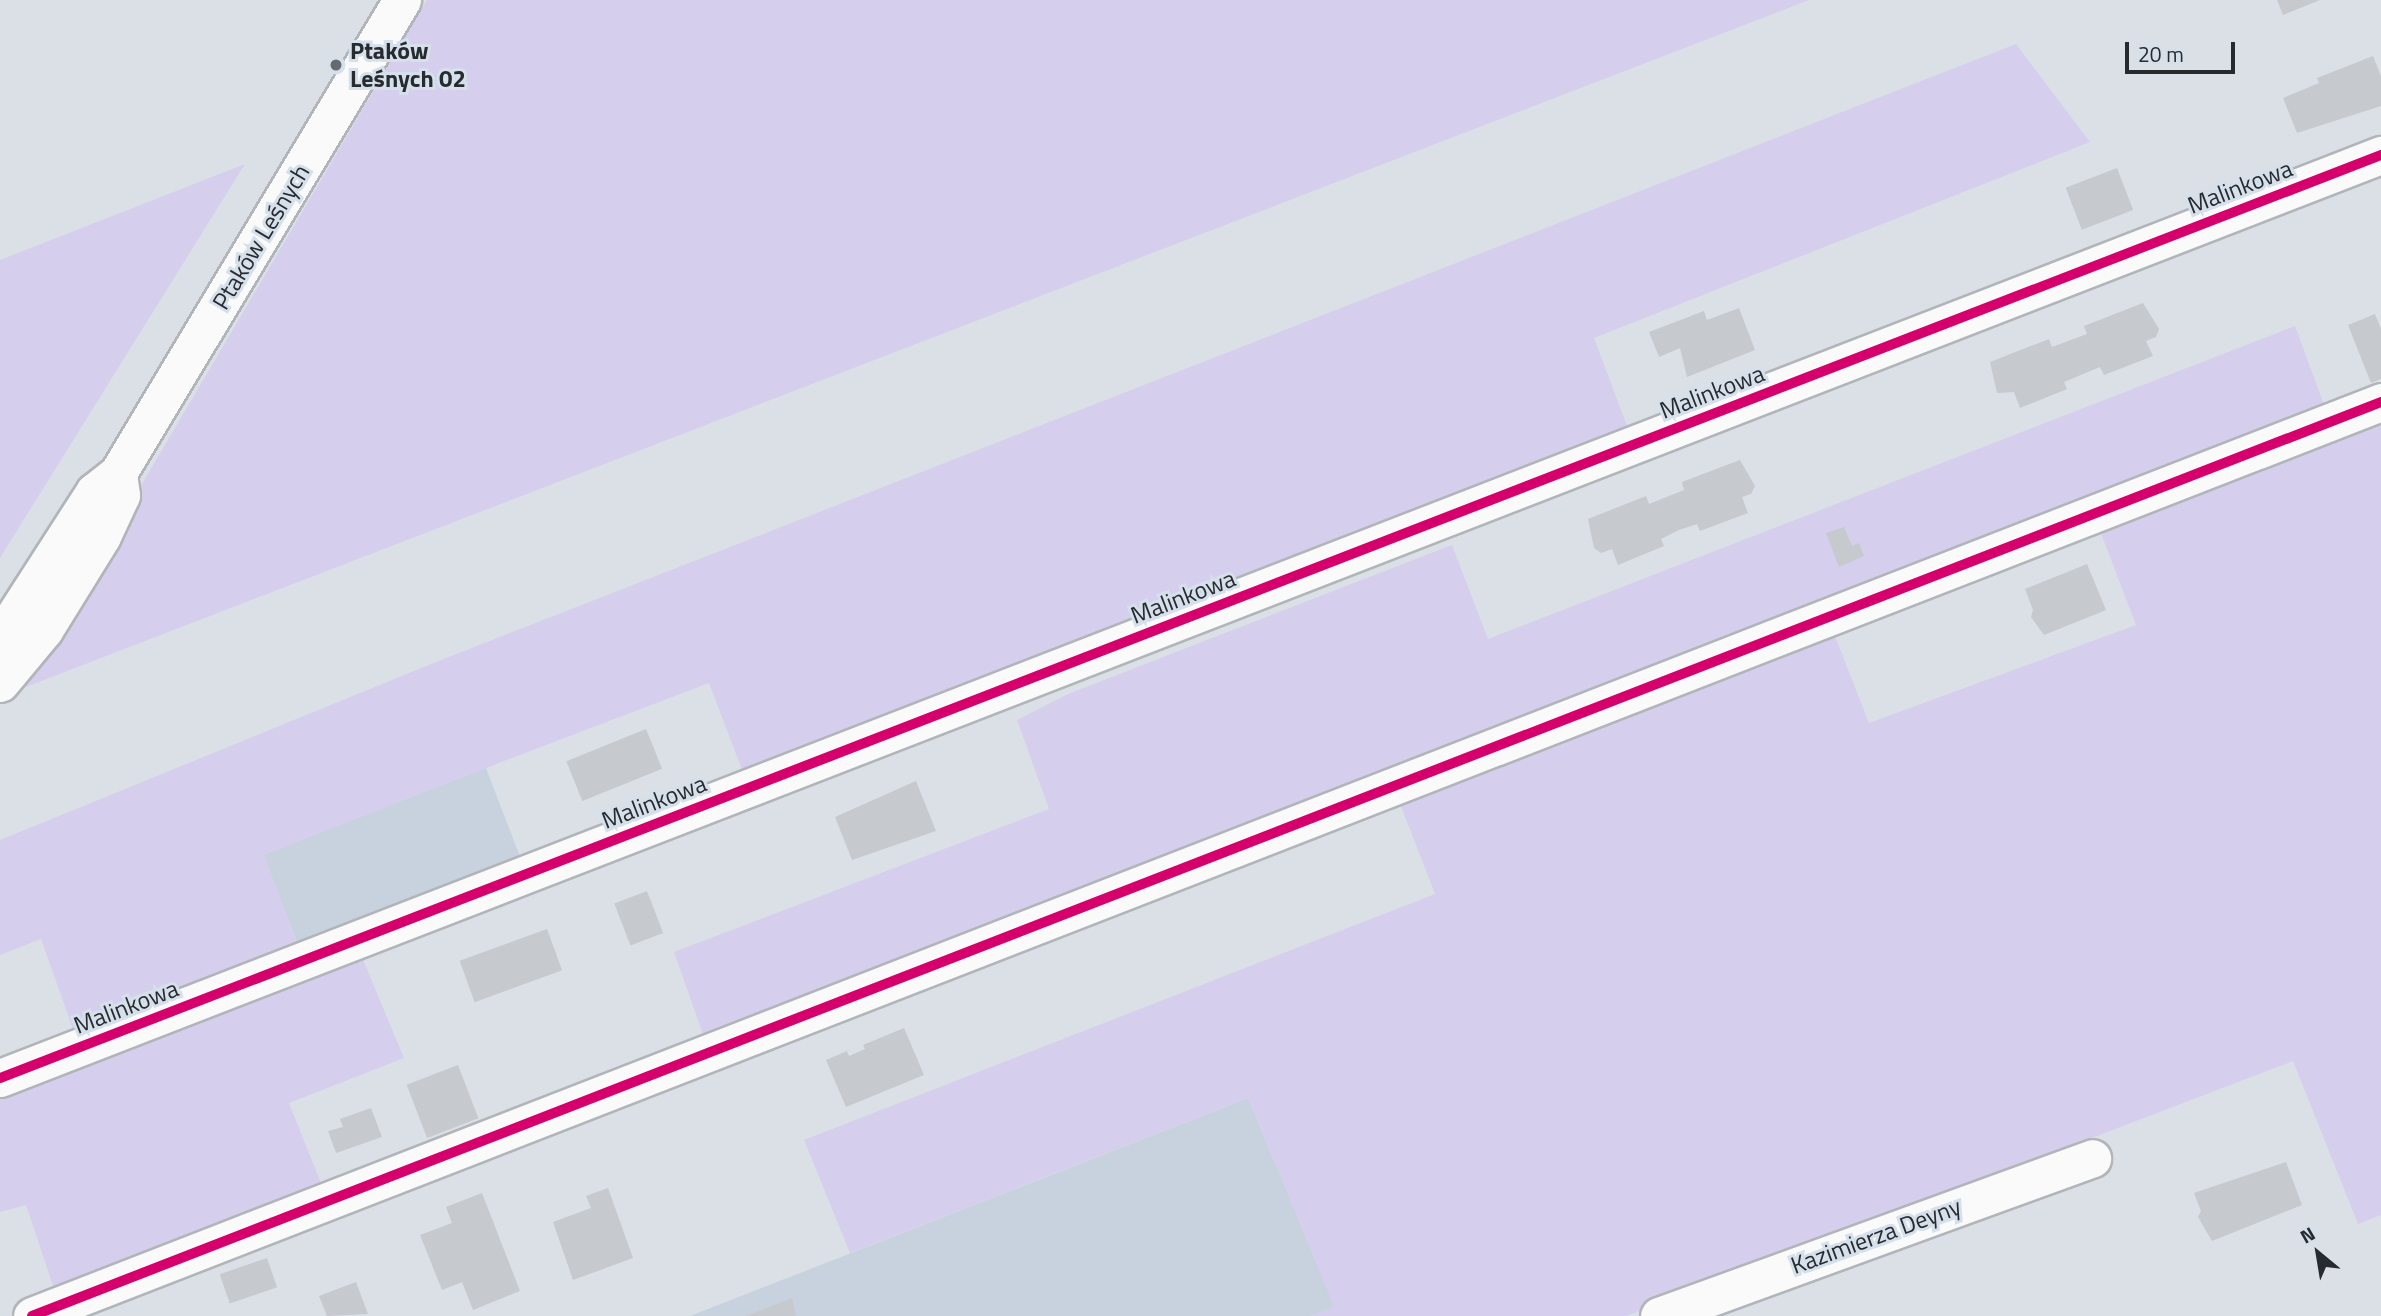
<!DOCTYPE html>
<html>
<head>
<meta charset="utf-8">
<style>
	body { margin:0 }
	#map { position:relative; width:2381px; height:1316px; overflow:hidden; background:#dbe0e6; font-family:"Titillium Web",sans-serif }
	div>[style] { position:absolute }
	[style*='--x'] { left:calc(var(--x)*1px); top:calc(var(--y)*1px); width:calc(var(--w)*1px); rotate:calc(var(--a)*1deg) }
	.built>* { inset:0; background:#c8d2de; transform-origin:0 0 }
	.green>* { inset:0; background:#d6ceed }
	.building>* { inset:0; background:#c6c9ce; transform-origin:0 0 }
	.roads { filter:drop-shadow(2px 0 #b1b5b9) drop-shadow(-2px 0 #b1b5b9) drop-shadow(0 2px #b1b5b9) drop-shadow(0 -2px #b1b5b9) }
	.street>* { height:37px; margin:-18.5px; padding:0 18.5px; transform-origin:18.5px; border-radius:18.5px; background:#fafafb }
	.cycleway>* { height:10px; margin:-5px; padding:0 5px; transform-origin:5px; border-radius:5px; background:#d6006c }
	.dots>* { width:19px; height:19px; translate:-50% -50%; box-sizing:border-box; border:4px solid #d6e0eb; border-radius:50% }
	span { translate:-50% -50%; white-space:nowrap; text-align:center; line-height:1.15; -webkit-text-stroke:6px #d6e0eb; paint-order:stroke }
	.poi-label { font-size:24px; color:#272b2f; font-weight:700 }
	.left { translate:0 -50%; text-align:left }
	.street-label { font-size:24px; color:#272b2f }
	.north { position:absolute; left:2283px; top:1218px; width:70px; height:70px; -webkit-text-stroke:5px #d6e0eb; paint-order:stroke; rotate:330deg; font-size:19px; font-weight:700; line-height:28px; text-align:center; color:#272b2f }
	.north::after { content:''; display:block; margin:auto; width:24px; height:32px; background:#272b2f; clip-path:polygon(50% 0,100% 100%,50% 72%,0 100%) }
	.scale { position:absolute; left:2125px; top:42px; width:110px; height:32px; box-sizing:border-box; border:4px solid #272b2f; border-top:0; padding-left:9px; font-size:21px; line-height:24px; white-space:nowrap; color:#272b2f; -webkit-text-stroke:5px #d6e0eb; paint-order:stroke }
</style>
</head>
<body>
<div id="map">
	<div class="built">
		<i style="left:486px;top:768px;width:98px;height:239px;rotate:69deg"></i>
		<i style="clip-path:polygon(1248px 1098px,1335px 1307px,1311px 1316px,690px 1316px)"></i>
	</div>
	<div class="green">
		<i style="clip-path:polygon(427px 0,1809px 0,5px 695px,86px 579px)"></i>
		<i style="clip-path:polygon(2016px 44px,2090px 142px,1594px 338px,1629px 431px,744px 775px,709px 683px,486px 768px,264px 855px,298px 946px,74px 1032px,41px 939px,0 955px,0 840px,441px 660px)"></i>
		<i style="clip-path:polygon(245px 164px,0 558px,0 260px)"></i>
		<i style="clip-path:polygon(2295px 326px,2326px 410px,706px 1043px,674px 952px,1049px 809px,1017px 720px,1068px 694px,1452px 545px,1488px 639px)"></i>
		<i style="clip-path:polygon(2377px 417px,2381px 427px,2381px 1215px,2358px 1224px,2293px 1061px,1626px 1316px,1311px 1316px,1334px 1306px,1248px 1098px,850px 1253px,804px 1140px,1435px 894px,1397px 796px,1831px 626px,1869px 723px,2136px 625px,2097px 523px)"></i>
		<i style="clip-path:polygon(362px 957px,404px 1058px,289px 1103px,325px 1193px,57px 1298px,26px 1205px,0 1212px,0 1096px)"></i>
	</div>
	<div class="building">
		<i style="clip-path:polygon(2277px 0,2320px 0,2283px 15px)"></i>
		<i style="clip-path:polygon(2373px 56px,2381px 76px,2381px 106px,2297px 133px,2283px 98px,2319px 83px,2317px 78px)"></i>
		<i style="left:2117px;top:168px;width:45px;height:55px;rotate:69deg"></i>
		<i style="clip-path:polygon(2143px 303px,2159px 329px,2156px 337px,2146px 341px,2153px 356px,2104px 375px,2100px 367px,2064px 382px,2067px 389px,2020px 408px,2014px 392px,1997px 393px,1990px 362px,2049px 339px,2052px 347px,2087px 334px,2084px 326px)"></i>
		<i style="clip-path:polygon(1739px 308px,1755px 350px,1687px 377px,1680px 348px,1659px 357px,1649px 332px,1704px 311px,1707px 320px)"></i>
		<i style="clip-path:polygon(2375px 314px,2381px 329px,2381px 379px,2371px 383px,2348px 325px)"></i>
		<i style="clip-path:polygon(1740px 460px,1755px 486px,1751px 494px,1742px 497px,1748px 513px,1700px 531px,1697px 524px,1679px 530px,1661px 539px,1664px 546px,1618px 565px,1612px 549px,1601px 553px,1594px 548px,1588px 519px,1646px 496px,1649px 504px,1684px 490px,1682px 482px)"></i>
		<i style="clip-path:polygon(1844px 527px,1852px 546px,1859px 543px,1864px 556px,1839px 567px,1826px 533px)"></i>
		<i style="clip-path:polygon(2087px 564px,2106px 610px,2044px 635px,2031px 617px,2033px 610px,2025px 589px)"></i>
		<i style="left:646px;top:729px;width:43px;height:86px;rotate:68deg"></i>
		<i style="clip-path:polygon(916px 781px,936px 831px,852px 860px,835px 817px)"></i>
		<i style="left:647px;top:891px;width:45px;height:35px;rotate:69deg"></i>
		<i style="left:547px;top:929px;width:44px;height:93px;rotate:70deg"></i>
		<i style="clip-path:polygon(904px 1028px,924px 1075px,846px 1107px,826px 1060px,847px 1051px,849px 1056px,865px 1049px,863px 1045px)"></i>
		<i style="left:458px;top:1065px;width:57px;height:55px;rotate:69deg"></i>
		<i style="clip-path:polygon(371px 1108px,382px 1137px,336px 1153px,328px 1131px,343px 1127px,340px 1119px)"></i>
		<i style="clip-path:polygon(2286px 1162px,2302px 1205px,2212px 1241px,2198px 1217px,2201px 1211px,2194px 1193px)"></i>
		<i style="clip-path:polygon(608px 1188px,633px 1258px,573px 1280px,553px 1222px,591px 1208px,586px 1196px)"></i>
		<i style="clip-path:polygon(482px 1193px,520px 1291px,473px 1310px,462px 1282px,442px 1290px,420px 1235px,452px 1223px,446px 1207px)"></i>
		<i style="left:267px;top:1258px;width:31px;height:50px;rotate:71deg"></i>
		<i style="clip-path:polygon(356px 1282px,368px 1314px,327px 1316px,319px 1296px)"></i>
		<i style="clip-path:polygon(792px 1298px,796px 1316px,746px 1316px)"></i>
	</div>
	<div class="roads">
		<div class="street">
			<i style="--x:0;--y:638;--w:174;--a:-57.2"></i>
			<i style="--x:94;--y:492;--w:31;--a:-38"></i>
			<i style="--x:118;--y:473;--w:552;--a:-59.02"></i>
			<i style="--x:0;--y:683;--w:69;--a:-50.3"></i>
			<i style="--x:44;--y:630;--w:110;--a:-58.3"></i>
			<i style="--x:102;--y:536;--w:45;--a:-65.1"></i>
			<i style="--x:121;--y:495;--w:22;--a:-98"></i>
			<i style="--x:0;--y:1078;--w:2554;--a:-21.19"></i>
			<i style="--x:32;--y:1316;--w:2521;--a:-21.26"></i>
			<i style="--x:1659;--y:1316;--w:461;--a:-20"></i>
		</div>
	</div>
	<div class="cycleway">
		<i style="--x:0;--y:1078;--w:2554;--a:-21.19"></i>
		<i style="--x:32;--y:1316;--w:2521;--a:-21.26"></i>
	</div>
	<div class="dots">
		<i style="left:336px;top:65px;background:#666a6f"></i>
	</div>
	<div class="poi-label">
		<span class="left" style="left:350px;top:65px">Ptaków<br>Leśnych 02</span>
	</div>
	<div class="street-label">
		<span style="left:2240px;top:187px;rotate:-21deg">Malinkowa</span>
		<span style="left:261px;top:237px;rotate:-59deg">Ptaków Leśnych</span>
		<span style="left:1712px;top:392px;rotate:-21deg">Malinkowa</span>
		<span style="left:1183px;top:597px;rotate:-21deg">Malinkowa</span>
		<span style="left:654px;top:802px;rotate:-21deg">Malinkowa</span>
		<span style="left:126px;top:1007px;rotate:-21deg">Malinkowa</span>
		<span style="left:1876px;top:1236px;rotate:-20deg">Kazimierza Deyny</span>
	</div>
	<div class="north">N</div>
	<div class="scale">20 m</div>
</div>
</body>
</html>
